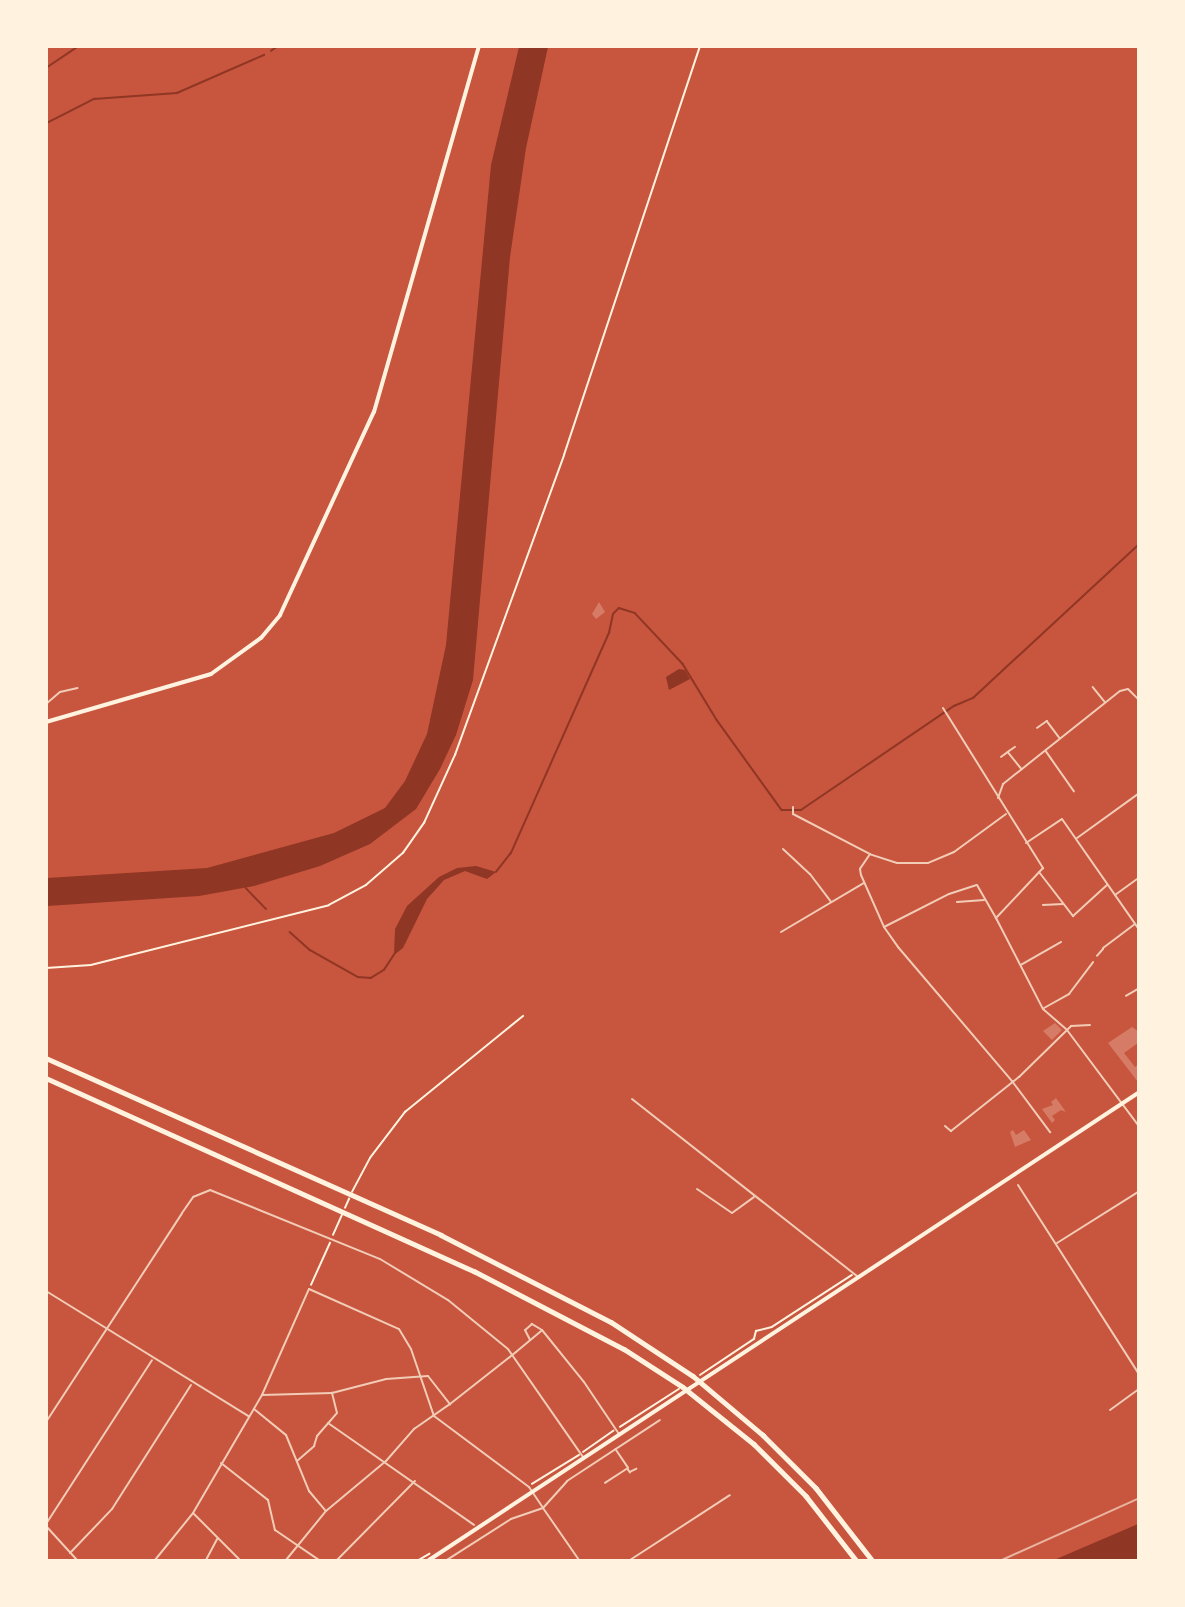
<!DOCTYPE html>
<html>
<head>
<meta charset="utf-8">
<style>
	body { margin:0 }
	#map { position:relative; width:1185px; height:1607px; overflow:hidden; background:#c8553d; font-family:Figtree,sans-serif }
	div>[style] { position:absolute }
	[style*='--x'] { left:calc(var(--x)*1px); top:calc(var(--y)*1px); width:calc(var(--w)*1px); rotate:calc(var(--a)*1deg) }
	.water>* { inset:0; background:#8f3625 }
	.stream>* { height:1.5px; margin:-0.75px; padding:0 0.75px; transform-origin:0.75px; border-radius:0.75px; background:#8f3625 }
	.building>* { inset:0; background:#d67c66 }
	.path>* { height:1.5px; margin:-0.75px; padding:0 0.75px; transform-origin:0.75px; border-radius:0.75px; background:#fff3e0 }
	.service>* { height:1.5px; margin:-0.75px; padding:0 0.75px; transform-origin:0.75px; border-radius:0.75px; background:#f1ccb7 }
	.minor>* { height:2px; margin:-1px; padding:0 1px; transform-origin:1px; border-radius:1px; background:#f1ccb7 }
	.secondary>* { height:4px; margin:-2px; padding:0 2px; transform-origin:2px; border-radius:2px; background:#fff3e0 }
	.motorway>* { height:4.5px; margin:-2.25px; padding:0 2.25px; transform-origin:2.25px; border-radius:2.25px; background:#fff3e0 }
	.rail>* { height:1.5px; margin:-0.75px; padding:0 0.75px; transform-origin:0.75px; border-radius:0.75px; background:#e9b49f }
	span { translate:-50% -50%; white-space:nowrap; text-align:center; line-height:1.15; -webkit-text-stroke:4.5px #fff3e0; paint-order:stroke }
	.frame { position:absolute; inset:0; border:48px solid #fff3e0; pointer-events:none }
</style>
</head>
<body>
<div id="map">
	<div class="water">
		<i style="clip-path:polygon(519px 47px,548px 47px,526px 148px,510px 257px,473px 680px,456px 735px,440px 769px,416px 809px,370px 844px,320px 866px,254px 886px,199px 896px,47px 906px,47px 878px,207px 868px,334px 833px,385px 808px,405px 781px,427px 734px,446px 645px,491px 165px)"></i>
		<i style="clip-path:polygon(679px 669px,685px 670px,690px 679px,669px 690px,666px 677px)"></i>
		<i style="clip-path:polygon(476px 866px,496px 872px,487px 879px,465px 871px,444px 880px,427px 899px,403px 948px,394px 955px,395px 929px,407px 906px,439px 877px,457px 868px)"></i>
		<i style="clip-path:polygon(1138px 1524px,1138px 1560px,1054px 1560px)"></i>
	</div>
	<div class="stream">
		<i style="--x:271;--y:51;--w:9;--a:-36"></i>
		<i style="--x:46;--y:68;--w:40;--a:-34"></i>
		<i style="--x:46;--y:118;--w:19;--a:90"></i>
		<i style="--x:47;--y:123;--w:53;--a:-27.1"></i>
		<i style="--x:94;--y:99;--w:83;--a:-4.1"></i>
		<i style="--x:177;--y:93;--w:95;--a:-23.6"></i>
		<i style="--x:496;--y:872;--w:24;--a:-52"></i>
		<i style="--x:511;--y:853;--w:241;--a:-66"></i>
		<i style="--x:609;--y:633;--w:19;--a:-78"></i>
		<i style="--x:613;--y:614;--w:8;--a:-45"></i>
		<i style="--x:619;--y:608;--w:17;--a:17"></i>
		<i style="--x:635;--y:613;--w:70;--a:46.7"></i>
		<i style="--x:683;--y:664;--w:66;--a:58.7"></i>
		<i style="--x:717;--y:720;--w:111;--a:54.2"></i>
		<i style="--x:782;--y:810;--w:19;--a:0"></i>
		<i style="--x:801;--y:810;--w:185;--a:-34.2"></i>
		<i style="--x:954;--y:706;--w:21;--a:-23"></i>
		<i style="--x:973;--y:698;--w:225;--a:-42.8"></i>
		<i style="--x:246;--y:888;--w:29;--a:46"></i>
		<i style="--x:290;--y:932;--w:27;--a:42"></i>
		<i style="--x:310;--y:950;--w:55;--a:29.4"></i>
		<i style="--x:358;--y:977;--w:13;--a:4"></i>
		<i style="--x:371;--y:978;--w:15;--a:-32"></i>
		<i style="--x:384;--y:970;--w:20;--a:-57"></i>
	</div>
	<div class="building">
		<i style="clip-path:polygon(599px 602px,605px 612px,596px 619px,592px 614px)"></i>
		<i style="clip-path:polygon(1055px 1023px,1062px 1030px,1052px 1040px,1043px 1031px)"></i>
		<i style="clip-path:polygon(1132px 1027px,1138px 1031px,1138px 1043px,1124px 1053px,1135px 1067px,1138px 1065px,1138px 1082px,1108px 1043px)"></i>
		<i style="clip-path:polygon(1056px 1098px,1066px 1112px,1061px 1110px,1052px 1116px,1055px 1120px,1052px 1123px,1042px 1109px,1053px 1105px,1051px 1102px)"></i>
		<i style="clip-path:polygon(1013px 1130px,1016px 1135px,1024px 1130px,1031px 1140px,1015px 1147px,1010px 1132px)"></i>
	</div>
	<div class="path">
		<i style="--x:46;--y:968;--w:45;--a:-3.8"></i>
		<i style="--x:91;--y:965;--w:245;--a:-14.1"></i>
		<i style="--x:329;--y:905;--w:42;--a:-28.4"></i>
		<i style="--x:366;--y:885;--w:49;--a:-40.9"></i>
		<i style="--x:403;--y:853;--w:37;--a:-55"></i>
		<i style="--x:424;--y:823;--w:75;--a:-65.5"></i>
		<i style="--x:455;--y:755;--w:319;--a:-70"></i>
		<i style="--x:564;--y:455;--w:431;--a:-71.6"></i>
		<i style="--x:352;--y:1192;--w:38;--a:-62"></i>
		<i style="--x:370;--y:1158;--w:58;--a:-52.7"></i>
		<i style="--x:405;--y:1112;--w:152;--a:-39.1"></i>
		<i style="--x:345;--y:1208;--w:10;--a:-66"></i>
		<i style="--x:333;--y:1235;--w:22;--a:-66"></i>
		<i style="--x:311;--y:1285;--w:46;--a:-65.7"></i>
		<i style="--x:700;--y:1375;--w:65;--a:-33.7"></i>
		<i style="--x:754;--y:1339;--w:8;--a:-76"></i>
		<i style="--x:756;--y:1331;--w:16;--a:-14"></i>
		<i style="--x:772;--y:1327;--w:95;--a:-33"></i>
		<i style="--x:620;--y:1427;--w:70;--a:-32.8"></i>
		<i style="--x:583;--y:1452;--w:37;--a:-35"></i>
		<i style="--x:532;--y:1484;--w:55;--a:-31.7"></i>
		<i style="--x:419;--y:1560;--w:12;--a:-31"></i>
	</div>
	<div class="service">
		<i style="--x:1093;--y:687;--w:19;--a:51"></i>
		<i style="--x:1037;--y:728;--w:12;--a:-35"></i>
		<i style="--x:1047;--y:721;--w:21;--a:53"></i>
		<i style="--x:1009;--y:751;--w:7;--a:-34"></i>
		<i style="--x:1046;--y:751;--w:49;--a:55"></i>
		<i style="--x:1001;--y:757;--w:9;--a:-36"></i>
		<i style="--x:1008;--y:752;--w:22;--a:51"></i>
		<i style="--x:957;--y:902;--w:27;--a:-4"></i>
		<i style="--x:1043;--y:905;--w:20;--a:-3"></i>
		<i style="--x:1097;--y:956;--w:9;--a:-49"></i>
		<i style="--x:1021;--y:965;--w:46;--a:-29.9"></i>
		<i style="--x:1126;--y:996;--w:14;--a:-30"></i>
		<i style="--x:628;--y:1469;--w:4;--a:56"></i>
		<i style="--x:630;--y:1472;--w:7;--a:-27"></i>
		<i style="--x:605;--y:1483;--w:27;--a:-33"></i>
		<i style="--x:628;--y:1468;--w:22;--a:-124"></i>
	</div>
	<div class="minor">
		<i style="--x:46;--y:704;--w:18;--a:-41"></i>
		<i style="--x:60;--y:692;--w:18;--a:-13"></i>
		<i style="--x:943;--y:708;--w:189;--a:58"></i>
		<i style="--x:1043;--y:868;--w:69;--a:133.2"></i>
		<i style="--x:996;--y:918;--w:102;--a:62.7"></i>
		<i style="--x:1043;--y:1009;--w:32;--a:41"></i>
		<i style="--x:1067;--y:1030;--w:119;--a:53.2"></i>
		<i style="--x:998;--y:798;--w:15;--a:-70"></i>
		<i style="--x:1003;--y:784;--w:149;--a:-38.5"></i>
		<i style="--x:1120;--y:691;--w:8;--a:-14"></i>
		<i style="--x:1128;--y:689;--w:14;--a:45"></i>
		<i style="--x:793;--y:807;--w:7;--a:90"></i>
		<i style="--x:793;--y:814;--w:87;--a:27.5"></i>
		<i style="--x:1006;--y:814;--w:64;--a:143.8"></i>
		<i style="--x:954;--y:852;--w:28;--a:157"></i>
		<i style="--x:928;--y:863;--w:31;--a:180"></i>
		<i style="--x:897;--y:863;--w:28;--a:-162"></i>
		<i style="--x:870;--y:854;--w:18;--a:124"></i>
		<i style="--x:860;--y:869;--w:6;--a:81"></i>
		<i style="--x:861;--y:875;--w:57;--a:66.1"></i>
		<i style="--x:884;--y:927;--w:24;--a:55"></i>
		<i style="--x:898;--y:947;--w:176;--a:49.6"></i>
		<i style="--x:1012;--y:1081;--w:64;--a:53.3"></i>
		<i style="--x:1077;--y:838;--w:75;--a:-35.8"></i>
		<i style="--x:1026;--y:843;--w:43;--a:-33.7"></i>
		<i style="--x:1062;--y:819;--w:133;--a:55.1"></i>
		<i style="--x:783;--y:849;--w:37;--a:43"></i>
		<i style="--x:810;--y:874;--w:35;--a:53"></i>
		<i style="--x:1039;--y:872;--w:56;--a:52.3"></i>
		<i style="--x:1073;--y:916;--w:46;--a:-42.4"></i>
		<i style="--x:1115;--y:895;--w:29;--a:-36"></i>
		<i style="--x:884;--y:927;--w:73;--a:-26.9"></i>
		<i style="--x:949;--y:894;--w:29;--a:-18"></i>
		<i style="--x:977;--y:885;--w:38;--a:60"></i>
		<i style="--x:781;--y:932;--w:96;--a:-30.6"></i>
		<i style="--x:1103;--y:948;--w:40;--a:-37"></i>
		<i style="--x:1044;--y:1008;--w:29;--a:-29"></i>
		<i style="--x:1069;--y:994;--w:40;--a:-53"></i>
		<i style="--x:632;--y:1099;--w:288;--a:38.2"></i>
		<i style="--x:945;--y:1126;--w:8;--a:40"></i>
		<i style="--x:951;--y:1131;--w:87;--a:-38.5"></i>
		<i style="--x:1019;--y:1077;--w:73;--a:-44.4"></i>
		<i style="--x:1071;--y:1026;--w:19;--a:-3"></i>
		<i style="--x:1018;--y:1185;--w:223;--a:57.4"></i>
		<i style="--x:697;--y:1189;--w:42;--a:34.4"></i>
		<i style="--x:732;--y:1213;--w:27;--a:-36"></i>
		<i style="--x:1057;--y:1243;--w:96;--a:-32.2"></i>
		<i style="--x:46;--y:1291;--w:238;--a:31.7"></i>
		<i style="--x:542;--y:1330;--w:67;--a:51.1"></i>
		<i style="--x:584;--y:1382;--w:63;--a:56.1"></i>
		<i style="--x:262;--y:1395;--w:116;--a:-66.1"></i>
		<i style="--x:309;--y:1289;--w:98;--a:24"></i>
		<i style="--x:399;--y:1329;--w:23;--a:59"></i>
		<i style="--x:411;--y:1349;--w:71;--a:71.1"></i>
		<i style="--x:434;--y:1416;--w:119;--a:36.8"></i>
		<i style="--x:529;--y:1487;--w:25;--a:56"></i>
		<i style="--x:543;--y:1508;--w:34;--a:161"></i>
		<i style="--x:511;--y:1519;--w:76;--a:147.4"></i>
		<i style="--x:254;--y:1409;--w:41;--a:39.1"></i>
		<i style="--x:286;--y:1435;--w:61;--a:67.7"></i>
		<i style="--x:309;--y:1491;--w:26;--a:50"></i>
		<i style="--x:1110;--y:1410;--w:34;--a:-36"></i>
		<i style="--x:46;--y:1422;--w:249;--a:-56.9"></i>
		<i style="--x:182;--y:1213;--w:19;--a:-55"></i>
		<i style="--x:193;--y:1197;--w:18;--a:-22"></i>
		<i style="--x:210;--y:1190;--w:183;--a:22.1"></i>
		<i style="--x:380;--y:1259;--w:79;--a:31.1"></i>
		<i style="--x:448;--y:1300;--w:77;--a:39.2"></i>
		<i style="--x:508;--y:1349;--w:131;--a:55.2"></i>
		<i style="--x:328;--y:1423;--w:178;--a:34.9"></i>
		<i style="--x:297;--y:1461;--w:23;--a:-41"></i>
		<i style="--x:314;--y:1446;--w:10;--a:-73"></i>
		<i style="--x:317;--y:1436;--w:30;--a:-49"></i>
		<i style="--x:337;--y:1413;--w:21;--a:-104"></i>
		<i style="--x:221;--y:1463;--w:60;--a:38.2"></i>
		<i style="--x:268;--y:1500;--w:31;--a:77"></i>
		<i style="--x:275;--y:1530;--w:53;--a:34.3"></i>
		<i style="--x:193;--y:1513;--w:66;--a:45"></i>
		<i style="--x:46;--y:1524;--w:195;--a:-57.1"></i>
		<i style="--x:46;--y:1526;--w:46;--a:47.6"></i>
		<i style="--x:70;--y:1553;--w:61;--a:-46.3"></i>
		<i style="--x:112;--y:1509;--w:147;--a:-57.5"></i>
		<i style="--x:155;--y:1560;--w:60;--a:-51"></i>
		<i style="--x:193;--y:1513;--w:137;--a:-59.7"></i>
		<i style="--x:262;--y:1395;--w:70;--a:-1.6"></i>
		<i style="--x:332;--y:1393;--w:56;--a:-14.5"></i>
		<i style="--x:386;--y:1379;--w:42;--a:-4.1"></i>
		<i style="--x:428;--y:1376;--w:36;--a:52"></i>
		<i style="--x:206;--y:1560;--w:24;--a:-62"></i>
		<i style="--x:286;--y:1560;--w:63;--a:-50.8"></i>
		<i style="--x:326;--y:1511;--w:78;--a:-39.8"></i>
		<i style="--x:386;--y:1461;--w:43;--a:-48.8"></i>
		<i style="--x:414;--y:1429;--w:44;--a:-34.8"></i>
		<i style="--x:450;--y:1404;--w:84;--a:-38.2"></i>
		<i style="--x:516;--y:1352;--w:34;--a:-40"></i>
		<i style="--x:542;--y:1330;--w:12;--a:-149"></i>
		<i style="--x:532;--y:1324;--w:9;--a:139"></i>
		<i style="--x:525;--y:1330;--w:11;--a:63"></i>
		<i style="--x:337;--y:1560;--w:111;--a:-45.4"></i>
		<i style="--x:579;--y:1560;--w:63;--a:-124.7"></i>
		<i style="--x:543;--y:1508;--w:36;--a:-48"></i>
		<i style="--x:567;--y:1481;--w:111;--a:-33.3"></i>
		<i style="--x:630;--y:1560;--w:119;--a:-33"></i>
	</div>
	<div class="secondary">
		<i style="--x:46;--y:722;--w:172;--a:-16.2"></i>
		<i style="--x:211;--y:674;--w:62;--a:-35.8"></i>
		<i style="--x:261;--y:638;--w:30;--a:-50"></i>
		<i style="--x:280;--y:615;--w:224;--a:-65.2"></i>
		<i style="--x:374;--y:412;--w:381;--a:-74"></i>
		<i style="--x:429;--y:1560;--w:849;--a:-33.37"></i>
	</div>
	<div class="motorway">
		<i style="--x:46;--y:1058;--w:433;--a:24.1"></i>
		<i style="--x:441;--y:1235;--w:191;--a:27.1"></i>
		<i style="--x:611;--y:1322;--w:98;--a:33.4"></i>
		<i style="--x:693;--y:1376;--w:92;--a:40.1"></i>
		<i style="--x:763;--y:1435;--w:75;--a:45"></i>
		<i style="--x:816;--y:1488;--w:91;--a:52.1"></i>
		<i style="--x:46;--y:1078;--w:470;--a:24.3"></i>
		<i style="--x:474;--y:1271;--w:169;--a:27.5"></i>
		<i style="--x:624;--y:1349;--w:70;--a:32.8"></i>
		<i style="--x:683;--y:1387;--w:91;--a:38.8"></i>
		<i style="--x:754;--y:1444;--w:74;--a:45"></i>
		<i style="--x:806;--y:1496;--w:81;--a:52"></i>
	</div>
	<div class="rail">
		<i style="--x:1002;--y:1560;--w:149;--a:-24.2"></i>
	</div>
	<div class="frame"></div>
</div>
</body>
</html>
